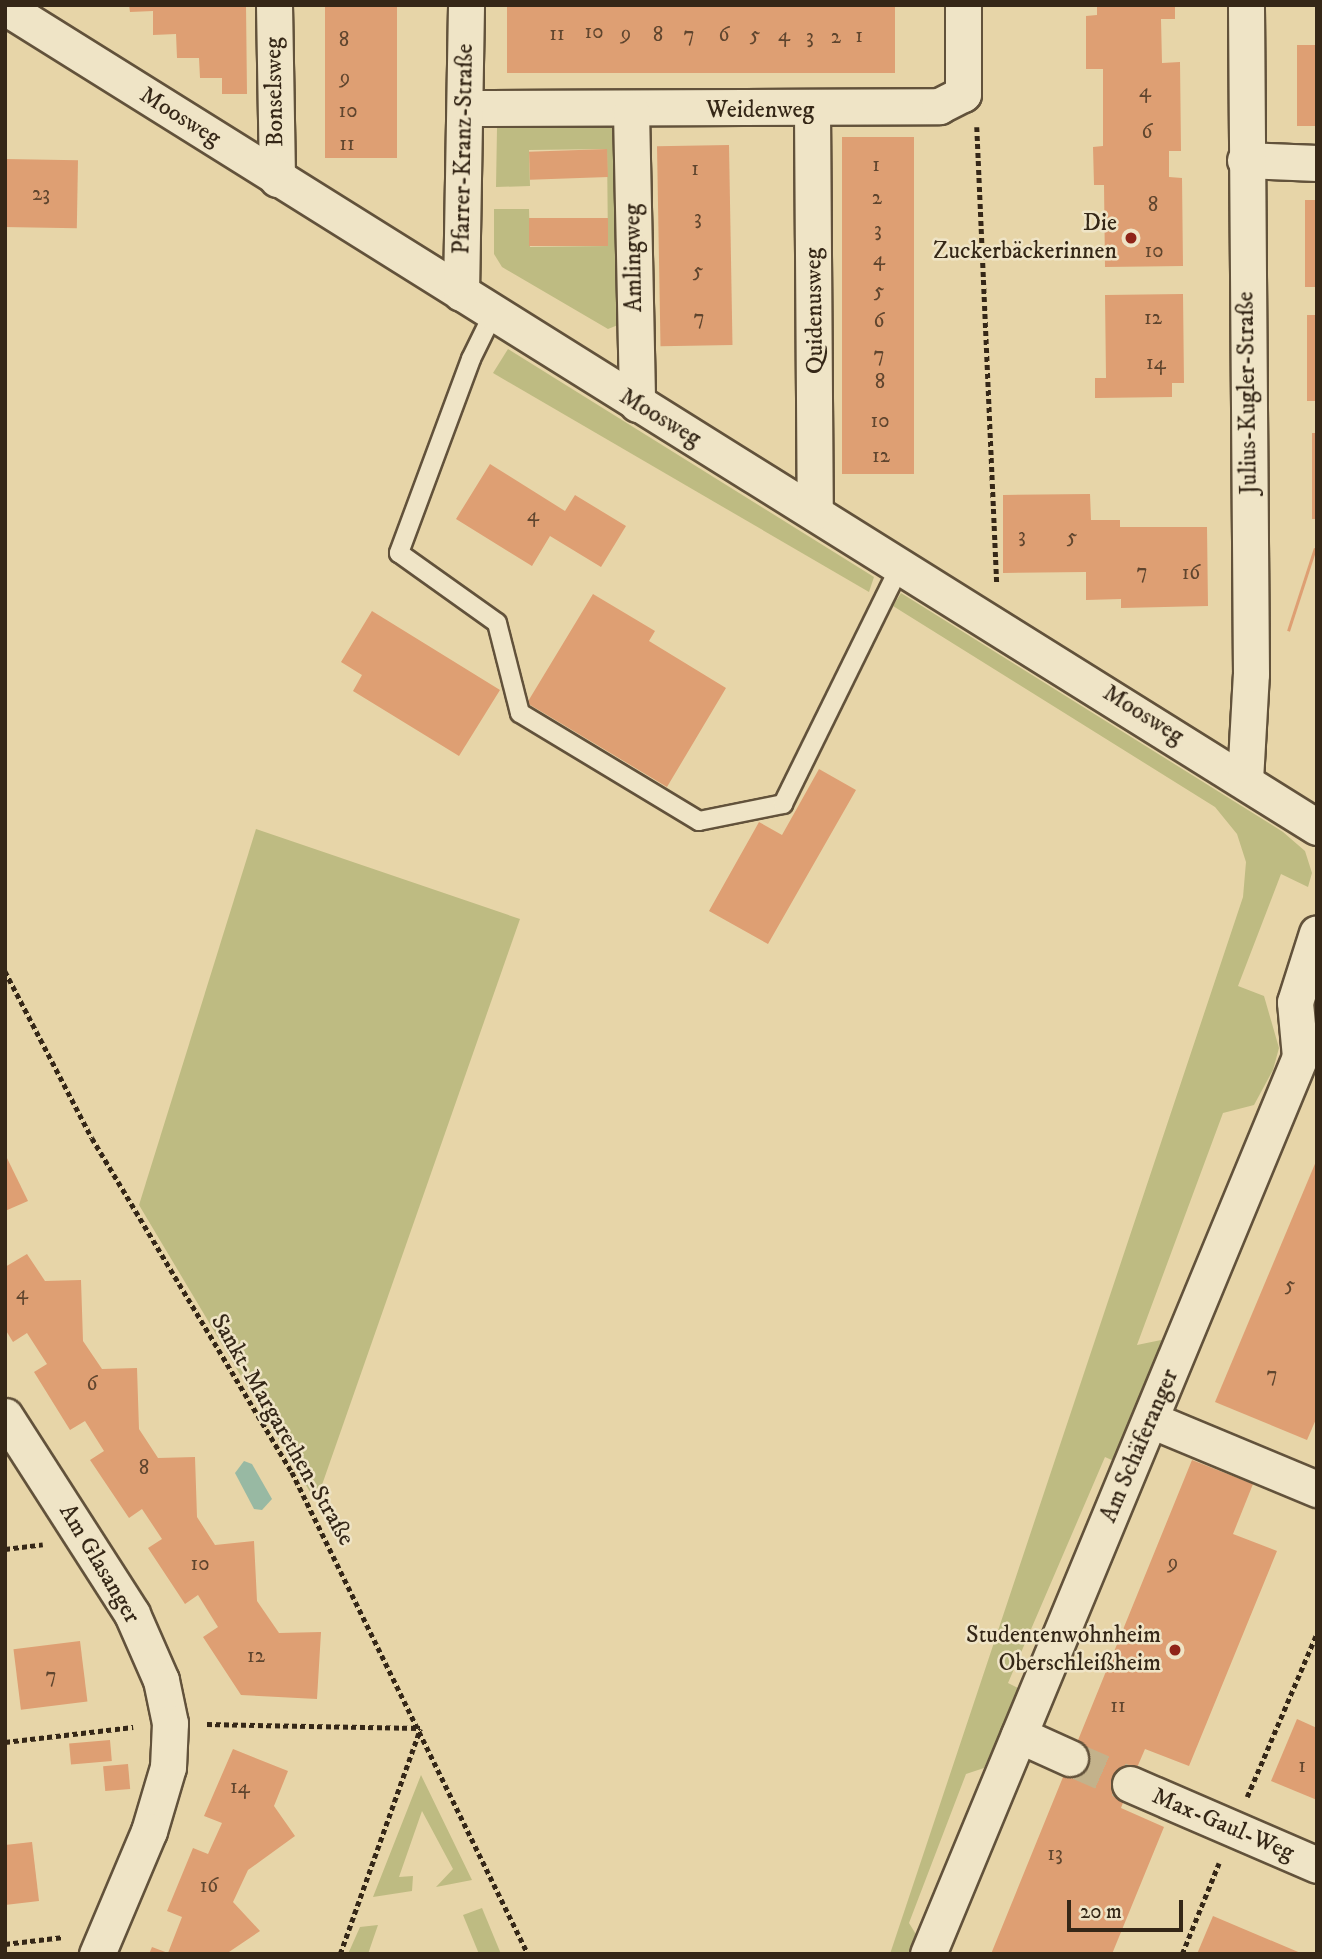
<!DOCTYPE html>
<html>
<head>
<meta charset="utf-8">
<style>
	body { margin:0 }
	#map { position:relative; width:1322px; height:1959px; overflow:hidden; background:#e7d5a8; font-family:"IM FELL DW Pica",serif }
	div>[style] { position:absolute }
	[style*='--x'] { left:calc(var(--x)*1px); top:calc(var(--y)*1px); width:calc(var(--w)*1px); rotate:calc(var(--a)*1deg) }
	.green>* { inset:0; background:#bebb82 }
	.water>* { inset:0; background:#98b9a3 }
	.building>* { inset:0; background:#de9f73; transform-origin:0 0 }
	.minor-tunnel>* { height:35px; margin-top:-17.5px; transform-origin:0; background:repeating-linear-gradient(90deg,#c3b28b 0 35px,transparent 0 53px) }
	.path>* { height:4.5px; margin-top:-2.25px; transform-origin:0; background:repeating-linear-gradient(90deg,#352717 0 5px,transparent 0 8.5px) }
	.roads { filter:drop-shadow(2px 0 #62523b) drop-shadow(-2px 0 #62523b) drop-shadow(0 2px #62523b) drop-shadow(0 -2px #62523b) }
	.service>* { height:18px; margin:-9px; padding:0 9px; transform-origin:9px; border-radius:9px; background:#efe4c6 }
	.minor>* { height:35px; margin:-17.5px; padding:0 17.5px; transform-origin:17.5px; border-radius:17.5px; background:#efe4c6 }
	.dots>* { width:19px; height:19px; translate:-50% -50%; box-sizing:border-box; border:4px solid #efe4c6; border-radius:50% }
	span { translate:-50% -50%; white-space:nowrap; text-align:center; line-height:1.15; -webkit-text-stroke:5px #efe4c6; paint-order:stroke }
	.number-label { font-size:21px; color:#5f452e }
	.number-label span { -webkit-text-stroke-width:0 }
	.street-label { font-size:24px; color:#352717 }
	.poi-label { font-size:24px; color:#352717 }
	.right { translate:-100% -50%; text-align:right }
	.frame { position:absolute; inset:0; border:7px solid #352717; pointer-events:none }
	.scale { position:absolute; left:1067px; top:1900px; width:116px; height:32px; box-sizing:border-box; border:4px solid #352717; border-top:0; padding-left:9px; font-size:21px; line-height:24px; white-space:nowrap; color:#352717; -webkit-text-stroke:5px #efe4c6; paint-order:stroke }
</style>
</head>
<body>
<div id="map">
	<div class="green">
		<i style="clip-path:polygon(504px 120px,619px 124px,618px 325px,608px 329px,502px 267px,494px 254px,494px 209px,529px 209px,530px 247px,608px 246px,607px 149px,529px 150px,530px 186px,496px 187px,497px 128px)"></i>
		<i style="clip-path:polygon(508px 349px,874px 577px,869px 592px,493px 373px)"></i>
		<i style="clip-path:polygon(901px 593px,1283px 832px,1305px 851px,1312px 873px,1308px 887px,1281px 874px,1238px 986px,1264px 996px,1279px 1048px,1273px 1070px,1254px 1105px,1223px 1113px,1137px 1345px,1166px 1339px,1116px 1462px,1105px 1457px,1008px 1683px,1020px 1689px,984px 1768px,966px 1774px,909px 1923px,917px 1936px,910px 1954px,890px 1954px,1243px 897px,1246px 862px,1237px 834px,1215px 807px,893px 606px)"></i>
		<i style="clip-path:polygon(256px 829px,520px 919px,316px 1502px,139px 1205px)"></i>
		<i style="clip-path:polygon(421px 1775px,472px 1880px,436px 1887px,453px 1869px,422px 1811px,399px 1877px,413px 1876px,412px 1891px,373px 1897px)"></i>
		<i style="clip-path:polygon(482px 1908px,501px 1954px,479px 1954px,463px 1915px)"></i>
		<i style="clip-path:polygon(378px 1925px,368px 1954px,348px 1954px,360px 1927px)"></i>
	</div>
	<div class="water">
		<i style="clip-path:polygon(244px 1461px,252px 1464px,272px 1499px,262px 1510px,254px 1509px,235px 1473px)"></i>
	</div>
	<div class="building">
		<i style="clip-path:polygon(129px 5px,246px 5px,247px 94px,222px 94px,222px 78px,200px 78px,199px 58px,177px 58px,176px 34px,153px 35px,153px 11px,130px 12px)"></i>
		<i style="left:325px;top:5px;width:72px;height:153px"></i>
		<i style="left:507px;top:5px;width:388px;height:68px"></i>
		<i style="clip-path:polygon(1097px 5px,1175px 5px,1175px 19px,1161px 19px,1162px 63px,1180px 62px,1181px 151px,1169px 151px,1169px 177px,1182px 178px,1183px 266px,1105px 267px,1104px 185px,1094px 185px,1093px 147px,1103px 146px,1103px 69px,1086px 69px,1086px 16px,1097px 15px)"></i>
		<i style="left:1297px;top:45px;width:20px;height:81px"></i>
		<i style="left:842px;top:137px;width:72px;height:337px"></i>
		<i style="left:729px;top:145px;width:200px;height:72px;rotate:89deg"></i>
		<i style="left:607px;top:149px;width:28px;height:78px;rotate:88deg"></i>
		<i style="left:5px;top:159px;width:73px;height:68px;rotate:1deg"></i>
		<i style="left:1305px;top:200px;width:12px;height:87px"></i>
		<i style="left:608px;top:218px;width:28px;height:79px;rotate:90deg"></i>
		<i style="clip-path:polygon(1183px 294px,1184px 383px,1172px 383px,1172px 397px,1095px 398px,1095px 378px,1106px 378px,1105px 295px)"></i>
		<i style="left:1307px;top:315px;width:10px;height:86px"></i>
		<i style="left:1312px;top:433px;width:5px;height:86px"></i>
		<i style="clip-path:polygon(490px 464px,565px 511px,575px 495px,626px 526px,601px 567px,550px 536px,532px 566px,456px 519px)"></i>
		<i style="clip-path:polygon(1090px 494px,1091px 520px,1120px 520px,1120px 527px,1207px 527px,1208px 606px,1121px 608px,1121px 599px,1086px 600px,1086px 572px,1003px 573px,1003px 495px)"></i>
		<i style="left:1314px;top:548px;width:3px;height:87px;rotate:18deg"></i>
		<i style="clip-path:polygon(593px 594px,655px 631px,649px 641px,726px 688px,667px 787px,527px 703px)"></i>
		<i style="clip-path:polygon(372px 611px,500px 690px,459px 756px,353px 691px,362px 675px,341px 662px)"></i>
		<i style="clip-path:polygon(819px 769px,856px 790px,768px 944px,709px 911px,759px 822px,782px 835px)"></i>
		<i style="clip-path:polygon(5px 1154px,28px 1201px,5px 1211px)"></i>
		<i style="clip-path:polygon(1317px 1159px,1317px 1417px,1307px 1440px,1215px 1402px)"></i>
		<i style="clip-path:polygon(27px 1254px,45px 1281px,81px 1280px,83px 1341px,102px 1369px,137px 1368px,139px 1429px,158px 1458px,195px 1457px,197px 1517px,215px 1545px,254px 1541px,257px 1601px,279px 1633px,321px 1632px,317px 1699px,241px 1695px,203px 1637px,218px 1627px,198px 1595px,185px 1604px,148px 1548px,162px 1539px,142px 1509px,129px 1518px,90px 1460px,104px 1451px,85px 1421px,70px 1430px,34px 1372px,47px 1364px,27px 1333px,13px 1342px,5px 1329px,5px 1267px)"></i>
		<i style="clip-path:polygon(1192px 1460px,1253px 1484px,1233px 1534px,1277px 1551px,1189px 1766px,1145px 1749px,1130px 1784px,1121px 1808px,1164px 1827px,1112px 1954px,991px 1954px)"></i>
		<i style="left:80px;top:1641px;width:61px;height:67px;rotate:83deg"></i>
		<i style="clip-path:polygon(1297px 1719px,1317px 1728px,1317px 1800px,1271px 1781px)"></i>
		<i style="left:110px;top:1740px;width:21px;height:41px;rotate:85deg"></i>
		<i style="clip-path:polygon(233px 1749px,288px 1771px,274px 1806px,295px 1836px,248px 1870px,233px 1902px,260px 1931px,226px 1954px,149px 1954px,152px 1947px,168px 1953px,182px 1917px,167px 1911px,193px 1848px,208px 1854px,222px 1823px,204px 1816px)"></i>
		<i style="left:128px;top:1764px;width:25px;height:25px;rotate:85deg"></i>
		<i style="clip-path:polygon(32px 1842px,39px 1901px,5px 1905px,5px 1845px)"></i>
		<i style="clip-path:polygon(1213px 1916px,1303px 1954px,1197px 1954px)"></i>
	</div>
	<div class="minor-tunnel">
		<i style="--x:1070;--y:1758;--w:65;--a:23.4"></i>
	</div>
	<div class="path">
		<i style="--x:977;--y:127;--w:456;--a:87.5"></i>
		<i style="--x:5;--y:971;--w:188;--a:62.5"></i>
		<i style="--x:92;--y:1138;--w:389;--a:59.1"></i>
		<i style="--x:292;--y:1472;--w:537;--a:63.91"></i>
		<i style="--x:5;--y:1549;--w:38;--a:-7"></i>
		<i style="--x:207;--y:1724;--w:213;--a:1.1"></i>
		<i style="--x:5;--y:1742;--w:129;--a:-6.7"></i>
		<i style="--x:1247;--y:1797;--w:178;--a:-66.9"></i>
		<i style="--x:5;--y:1944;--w:59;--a:-6.8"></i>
		<i style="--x:340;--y:1954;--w:239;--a:-70.4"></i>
		<i style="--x:1182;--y:1954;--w:98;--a:-67.9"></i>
	</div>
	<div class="roads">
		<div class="service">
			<i style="--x:493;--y:314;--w:50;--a:116.1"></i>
			<i style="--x:471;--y:359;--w:207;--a:110.4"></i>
			<i style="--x:399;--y:553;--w:120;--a:35.5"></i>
			<i style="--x:497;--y:623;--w:93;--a:75.7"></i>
			<i style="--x:520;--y:713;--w:209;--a:31.1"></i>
			<i style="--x:699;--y:821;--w:86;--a:-11.4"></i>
			<i style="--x:783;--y:804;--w:267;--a:-63.8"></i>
		</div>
		<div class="minor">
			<i style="--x:274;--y:5;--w:174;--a:89"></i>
			<i style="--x:5;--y:7;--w:1547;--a:32.01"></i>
			<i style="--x:466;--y:108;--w:473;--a:-0.2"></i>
			<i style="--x:939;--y:106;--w:27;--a:-27"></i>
			<i style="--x:963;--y:94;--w:89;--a:-90"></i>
			<i style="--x:631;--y:111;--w:293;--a:88.8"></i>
			<i style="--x:812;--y:111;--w:401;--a:89.6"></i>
			<i style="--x:1245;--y:160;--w:72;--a:2.4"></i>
			<i style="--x:461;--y:293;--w:288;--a:-89"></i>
			<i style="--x:1245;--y:780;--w:106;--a:-86.8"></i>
			<i style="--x:1251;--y:674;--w:669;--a:-90.43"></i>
			<i style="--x:5;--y:1416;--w:235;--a:57.3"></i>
			<i style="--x:132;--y:1614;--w:72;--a:66.3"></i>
			<i style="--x:161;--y:1680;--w:44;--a:78.2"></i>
			<i style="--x:170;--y:1723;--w:44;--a:92.6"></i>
			<i style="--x:168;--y:1767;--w:67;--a:106.5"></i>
			<i style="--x:149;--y:1831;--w:134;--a:112.9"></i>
			<i style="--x:1151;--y:1420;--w:180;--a:22.6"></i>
			<i style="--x:1019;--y:1735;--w:56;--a:24.3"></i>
			<i style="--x:1130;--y:1784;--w:204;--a:23.4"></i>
			<i style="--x:928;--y:1954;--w:971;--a:-67.48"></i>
			<i style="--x:1300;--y:1057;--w:55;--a:-95.2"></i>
			<i style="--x:1295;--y:1002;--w:72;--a:-72.3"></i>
		</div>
	</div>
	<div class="dots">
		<i style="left:1131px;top:238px;background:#8f2418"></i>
		<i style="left:1175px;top:1650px;background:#8f2418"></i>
	</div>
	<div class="number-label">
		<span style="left:594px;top:32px">10</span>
		<span style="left:557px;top:34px">11</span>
		<span style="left:626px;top:34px">9</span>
		<span style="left:658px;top:35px">8</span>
		<span style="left:689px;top:35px">7</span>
		<span style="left:724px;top:35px">6</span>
		<span style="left:755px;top:35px">5</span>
		<span style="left:784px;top:35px">4</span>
		<span style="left:859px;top:36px">1</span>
		<span style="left:810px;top:37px">3</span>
		<span style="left:836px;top:37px">2</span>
		<span style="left:344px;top:40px">8</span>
		<span style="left:345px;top:78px">9</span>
		<span style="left:1145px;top:91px">4</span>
		<span style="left:348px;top:111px">10</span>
		<span style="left:1147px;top:132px">6</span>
		<span style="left:347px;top:144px">11</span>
		<span style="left:876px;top:165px">1</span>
		<span style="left:695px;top:169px">1</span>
		<span style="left:41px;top:194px">23</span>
		<span style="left:877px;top:198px">2</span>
		<span style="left:1153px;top:205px">8</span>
		<span style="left:698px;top:218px">3</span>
		<span style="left:878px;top:230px">3</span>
		<span style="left:1154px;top:251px">10</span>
		<span style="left:879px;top:259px">4</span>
		<span style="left:698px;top:271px">5</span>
		<span style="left:879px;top:291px">5</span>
		<span style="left:699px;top:318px">7</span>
		<span style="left:1153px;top:318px">12</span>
		<span style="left:879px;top:321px">6</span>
		<span style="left:879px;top:355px">7</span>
		<span style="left:1156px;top:363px">14</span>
		<span style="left:880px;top:382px">8</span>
		<span style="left:880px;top:421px">10</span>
		<span style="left:881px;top:456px">12</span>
		<span style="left:533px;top:515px">4</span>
		<span style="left:1022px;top:536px">3</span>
		<span style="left:1072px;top:537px">5</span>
		<span style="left:1142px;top:572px">7</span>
		<span style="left:1191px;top:573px">16</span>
		<span style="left:1290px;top:1285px">5</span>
		<span style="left:22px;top:1293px">4</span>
		<span style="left:1272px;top:1375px">7</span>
		<span style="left:92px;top:1384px">6</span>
		<span style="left:144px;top:1468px">8</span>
		<span style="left:1173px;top:1563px">9</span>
		<span style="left:200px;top:1564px">10</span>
		<span style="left:256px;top:1656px">12</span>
		<span style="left:51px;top:1676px">7</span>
		<span style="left:1118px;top:1706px">11</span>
		<span style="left:1302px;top:1766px">1</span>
		<span style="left:240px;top:1787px">14</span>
		<span style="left:1055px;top:1854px">13</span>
		<span style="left:209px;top:1886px">16</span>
	</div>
	<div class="street-label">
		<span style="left:275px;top:92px;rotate:-91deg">Bonselsweg</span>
		<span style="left:760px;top:111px">Weidenweg</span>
		<span style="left:180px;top:117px;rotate:32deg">Moosweg</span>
		<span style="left:464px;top:149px;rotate:-89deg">Pfarrer-Kranz-Straße</span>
		<span style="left:634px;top:258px;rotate:-91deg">Amlingweg</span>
		<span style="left:815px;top:311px;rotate:-91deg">Quidenusweg</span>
		<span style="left:1248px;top:393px;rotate:-91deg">Julius-Kugler-Straße</span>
		<span style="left:660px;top:418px;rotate:31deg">Moosweg</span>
		<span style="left:1143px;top:715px;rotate:32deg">Moosweg</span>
		<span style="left:282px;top:1430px;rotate:60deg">Sankt-Margarethen-Straße</span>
		<span style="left:1140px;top:1446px;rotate:-67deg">Am Schäferanger</span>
		<span style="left:99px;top:1564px;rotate:59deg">Am Glasanger</span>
		<span style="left:1223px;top:1825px;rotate:23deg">Max-Gaul-Weg</span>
	</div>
	<div class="poi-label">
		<span class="right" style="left:1117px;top:238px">Die<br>Zuckerbäckerinnen</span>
		<span class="right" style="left:1161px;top:1650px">Studentenwohnheim<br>Oberschleißheim</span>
	</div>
	<div class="frame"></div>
	<div class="scale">20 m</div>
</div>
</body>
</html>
